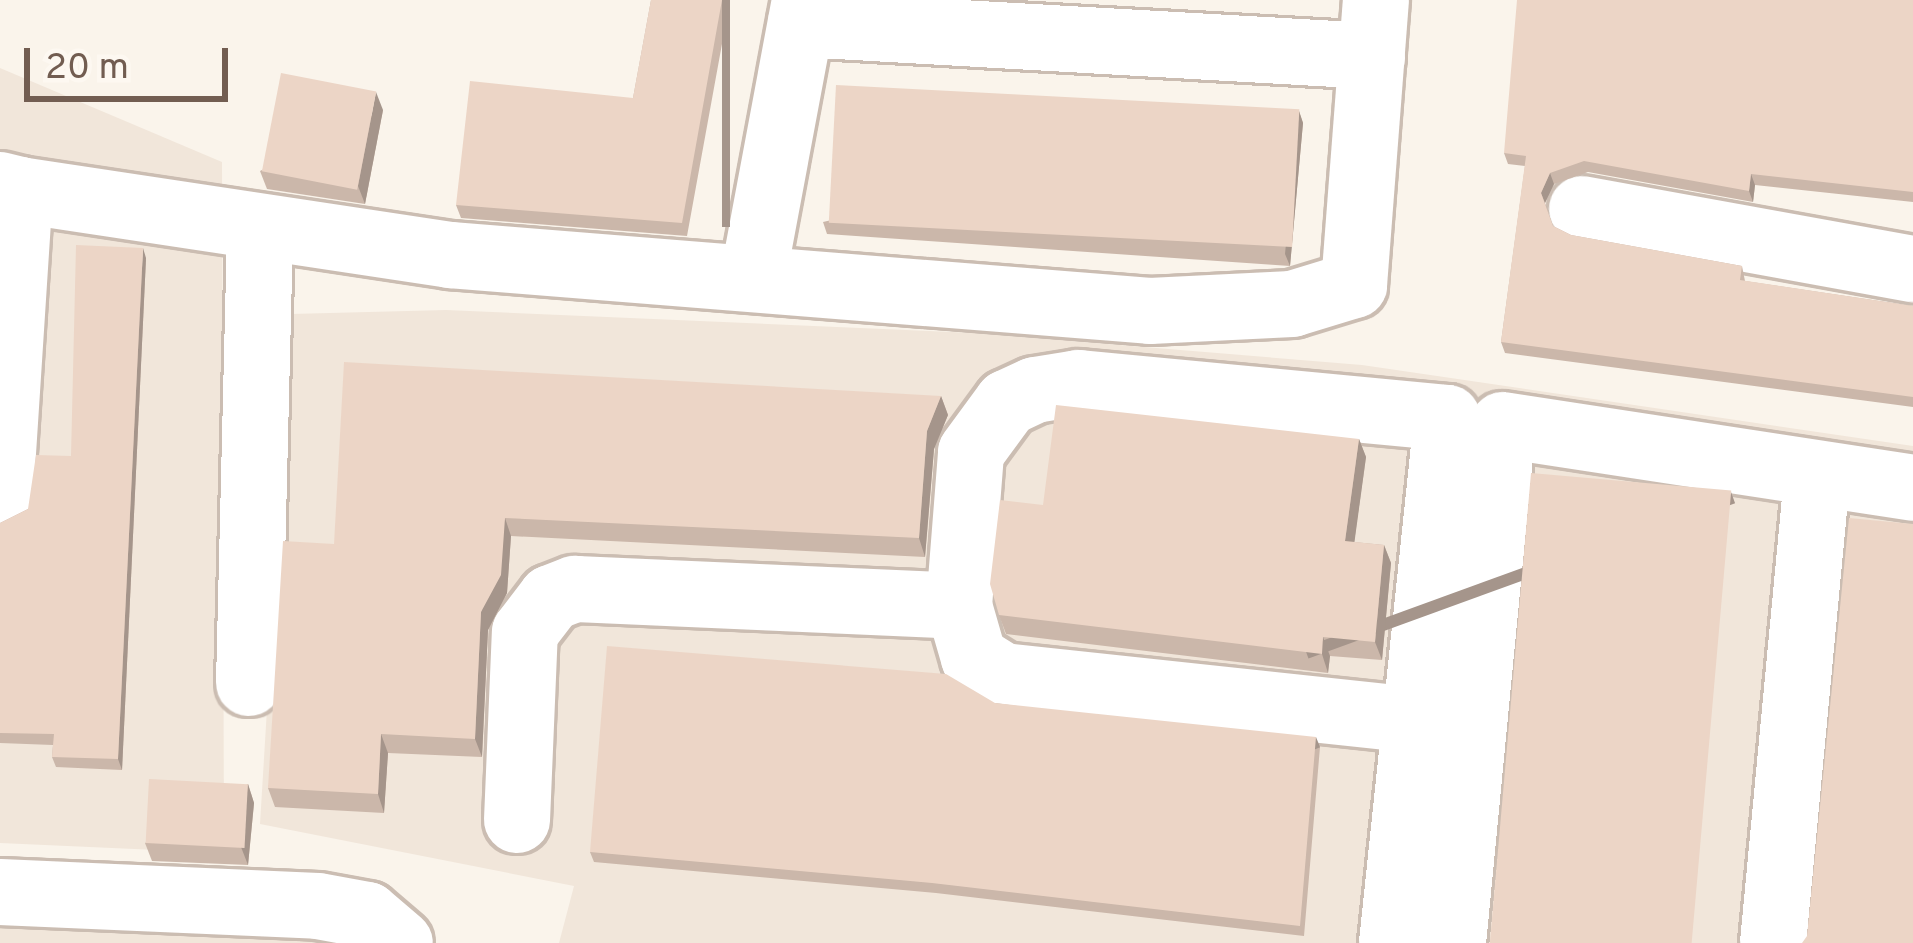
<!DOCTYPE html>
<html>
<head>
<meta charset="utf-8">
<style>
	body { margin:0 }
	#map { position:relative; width:1913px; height:943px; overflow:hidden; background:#faf4eb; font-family:Overpass,sans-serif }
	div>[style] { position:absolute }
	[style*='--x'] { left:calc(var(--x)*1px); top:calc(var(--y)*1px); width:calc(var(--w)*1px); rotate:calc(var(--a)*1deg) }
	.residential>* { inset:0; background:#f1e6da }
	.roads { filter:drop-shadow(3px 0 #cbbdb2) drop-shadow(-3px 0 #cbbdb2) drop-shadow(0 3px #cbbdb2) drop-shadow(0 -3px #cbbdb2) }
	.minor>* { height:66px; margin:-33px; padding:0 33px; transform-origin:33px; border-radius:33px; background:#fff }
	.wall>* { inset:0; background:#cbb7aa }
	.shaded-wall>* { inset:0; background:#a5958b; transform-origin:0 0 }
	.building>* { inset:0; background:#ecd5c6; transform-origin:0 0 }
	span { translate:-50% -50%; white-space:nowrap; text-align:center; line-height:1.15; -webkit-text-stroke:9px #fdf8f1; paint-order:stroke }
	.scale { position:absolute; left:24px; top:48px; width:204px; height:54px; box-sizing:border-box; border:6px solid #725d51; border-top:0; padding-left:15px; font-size:36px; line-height:42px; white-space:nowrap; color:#725d51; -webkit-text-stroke:9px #fdf8f1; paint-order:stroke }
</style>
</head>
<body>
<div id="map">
	<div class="residential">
		<i style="clip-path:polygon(0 68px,222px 162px,224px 853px,0 843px)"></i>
		<i style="clip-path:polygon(446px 310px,975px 333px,1362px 365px,1913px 446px,1913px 943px,559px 943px,574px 886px,260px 824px,291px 314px)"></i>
		<i style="clip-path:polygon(0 914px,283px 930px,334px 943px,0 943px)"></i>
	</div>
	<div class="roads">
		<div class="minor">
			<i style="--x:801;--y:24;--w:572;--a:3.21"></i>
			<i style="--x:0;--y:185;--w:21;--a:14"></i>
			<i style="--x:20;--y:190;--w:311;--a:93.7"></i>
			<i style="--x:20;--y:190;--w:435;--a:8.6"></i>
			<i style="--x:450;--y:255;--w:702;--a:4.57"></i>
			<i style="--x:1150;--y:311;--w:142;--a:-2.8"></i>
			<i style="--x:1292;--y:304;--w:65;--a:-17"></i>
			<i style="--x:1354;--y:285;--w:286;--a:-85.6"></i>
			<i style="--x:1582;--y:209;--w:336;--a:10.3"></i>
			<i style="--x:753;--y:278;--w:283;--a:-79.4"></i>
			<i style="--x:959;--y:606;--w:154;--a:-85.5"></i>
			<i style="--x:971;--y:452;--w:61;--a:-53.7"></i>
			<i style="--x:1007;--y:403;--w:31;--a:-25"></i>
			<i style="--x:1035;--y:390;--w:44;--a:-9.2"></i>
			<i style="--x:1078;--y:383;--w:371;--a:5.4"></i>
			<i style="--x:1447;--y:418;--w:528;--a:95.98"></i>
			<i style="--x:249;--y:683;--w:451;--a:-88.6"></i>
			<i style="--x:517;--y:820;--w:188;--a:-87.6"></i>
			<i style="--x:525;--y:632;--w:43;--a:-52.6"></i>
			<i style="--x:551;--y:598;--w:26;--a:-21"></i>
			<i style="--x:575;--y:589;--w:384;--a:2.5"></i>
			<i style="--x:959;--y:606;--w:54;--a:73.9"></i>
			<i style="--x:974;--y:658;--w:34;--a:32"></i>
			<i style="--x:1003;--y:676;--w:416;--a:6.1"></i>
			<i style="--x:0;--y:892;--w:318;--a:2.5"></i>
			<i style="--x:318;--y:906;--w:50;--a:10.4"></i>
			<i style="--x:367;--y:915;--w:43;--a:40.3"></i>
			<i style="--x:1453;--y:943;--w:520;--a:-84.49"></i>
			<i style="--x:1503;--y:425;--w:415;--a:8.7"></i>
			<i style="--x:1773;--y:943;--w:471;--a:-84.6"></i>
		</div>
	</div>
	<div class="wall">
		<i style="clip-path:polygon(651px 0,730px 0,687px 236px,461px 218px,456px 205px,633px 98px)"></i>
		<i style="clip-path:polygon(1913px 0,1913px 202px,1755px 185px,1753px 202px,1588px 172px,1554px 184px,1545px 203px,1553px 226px,1571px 235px,1742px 266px,1745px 281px,1913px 306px,1913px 407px,1505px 353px,1501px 342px,1525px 166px,1508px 164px,1504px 153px)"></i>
		<i style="clip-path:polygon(383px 110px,365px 204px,267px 189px,260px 171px)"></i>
		<i style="clip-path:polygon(1299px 111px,1303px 123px,1290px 266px,827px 234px,823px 222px)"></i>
		<i style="clip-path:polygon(146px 258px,122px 770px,56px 767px,52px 757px,53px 745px,0 743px,0 523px,28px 509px,71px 456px)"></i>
		<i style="clip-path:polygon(941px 396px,948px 415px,934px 449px,925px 557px,511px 536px,507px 593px,488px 630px,482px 757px,388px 753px,384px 813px,275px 807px,268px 788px,334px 544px)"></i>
		<i style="clip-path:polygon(1359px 439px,1366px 457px,1354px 542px,1384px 545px,1391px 563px,1382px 660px,1330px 656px,1328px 673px,1006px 634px,999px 615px,1043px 505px)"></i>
		<i style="clip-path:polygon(995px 703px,1320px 747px,1304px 936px,936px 893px,594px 862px,590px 852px)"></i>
		<i style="clip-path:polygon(248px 784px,254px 803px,248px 865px,152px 861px,145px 843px)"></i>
	</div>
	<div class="shaded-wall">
		<i style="left:722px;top:0;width:8px;height:227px"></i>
		<i style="clip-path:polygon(376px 92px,383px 110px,365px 204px,358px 186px)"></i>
		<i style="clip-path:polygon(1299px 111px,1303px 123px,1290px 266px,1285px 254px)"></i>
		<i style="clip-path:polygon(1550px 173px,1554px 184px,1545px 203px,1541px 193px)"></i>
		<i style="clip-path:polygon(1751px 174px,1755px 185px,1753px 202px,1749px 191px)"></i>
		<i style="clip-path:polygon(143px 248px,146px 258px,122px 770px,118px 759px)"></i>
		<i style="clip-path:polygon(941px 396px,948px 415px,934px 449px,925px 557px,919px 538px,927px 431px)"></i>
		<i style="clip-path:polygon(1359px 439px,1366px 457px,1352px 560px,1345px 541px)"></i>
		<i style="left:1731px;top:492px;width:12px;height:454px;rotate:70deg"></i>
		<i style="clip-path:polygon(505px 518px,511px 536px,507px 593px,488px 630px,482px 757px,475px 739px,481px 612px)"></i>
		<i style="clip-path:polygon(1384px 545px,1391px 563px,1382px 660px,1375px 642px)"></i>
		<i style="clip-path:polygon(1323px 637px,1330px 656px,1328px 673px,1322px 654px)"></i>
		<i style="clip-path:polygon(381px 734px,388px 753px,384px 813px,378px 794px)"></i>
		<i style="left:1316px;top:737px;width:11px;height:190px;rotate:68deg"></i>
		<i style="clip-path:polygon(248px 784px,254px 803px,248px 865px,241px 847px)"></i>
	</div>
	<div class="building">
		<i style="clip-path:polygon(651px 0,722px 0,682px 223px,456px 205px,470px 81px,633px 98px)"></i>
		<i style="clip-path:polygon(1517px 0,1913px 0,1913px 192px,1751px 174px,1749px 191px,1584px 161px,1550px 173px,1541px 193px,1553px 226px,1571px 235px,1742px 266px,1740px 280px,1913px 306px,1913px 397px,1501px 342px,1526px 156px,1504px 153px)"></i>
		<i style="left:281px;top:73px;width:97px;height:100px;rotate:11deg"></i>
		<i style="left:836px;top:85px;width:464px;height:138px;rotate:3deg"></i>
		<i style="clip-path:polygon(76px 245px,143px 248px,118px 759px,52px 757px,54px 734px,0 733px,0 523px,28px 509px,36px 455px,71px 456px)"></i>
		<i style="clip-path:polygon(344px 362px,941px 396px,927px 431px,919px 538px,505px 518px,501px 575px,481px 612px,475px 739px,381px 734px,378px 794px,268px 788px,283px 541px,334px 544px)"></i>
		<i style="clip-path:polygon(1056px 405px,1359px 439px,1345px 541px,1384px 545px,1375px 642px,1323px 637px,1322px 654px,999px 615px,990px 584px,1000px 500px,1043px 505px)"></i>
		<i style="left:1531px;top:473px;width:201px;height:473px;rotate:5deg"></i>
		<i style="clip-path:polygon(1849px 518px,1913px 524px,1913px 943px,1802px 943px,1807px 936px)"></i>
		<i style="clip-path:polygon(607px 646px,946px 674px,995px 703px,1316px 737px,1300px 926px,932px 883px,590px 852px)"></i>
		<i style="left:149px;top:779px;width:99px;height:64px;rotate:3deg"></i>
	</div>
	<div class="scale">20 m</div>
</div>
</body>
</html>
